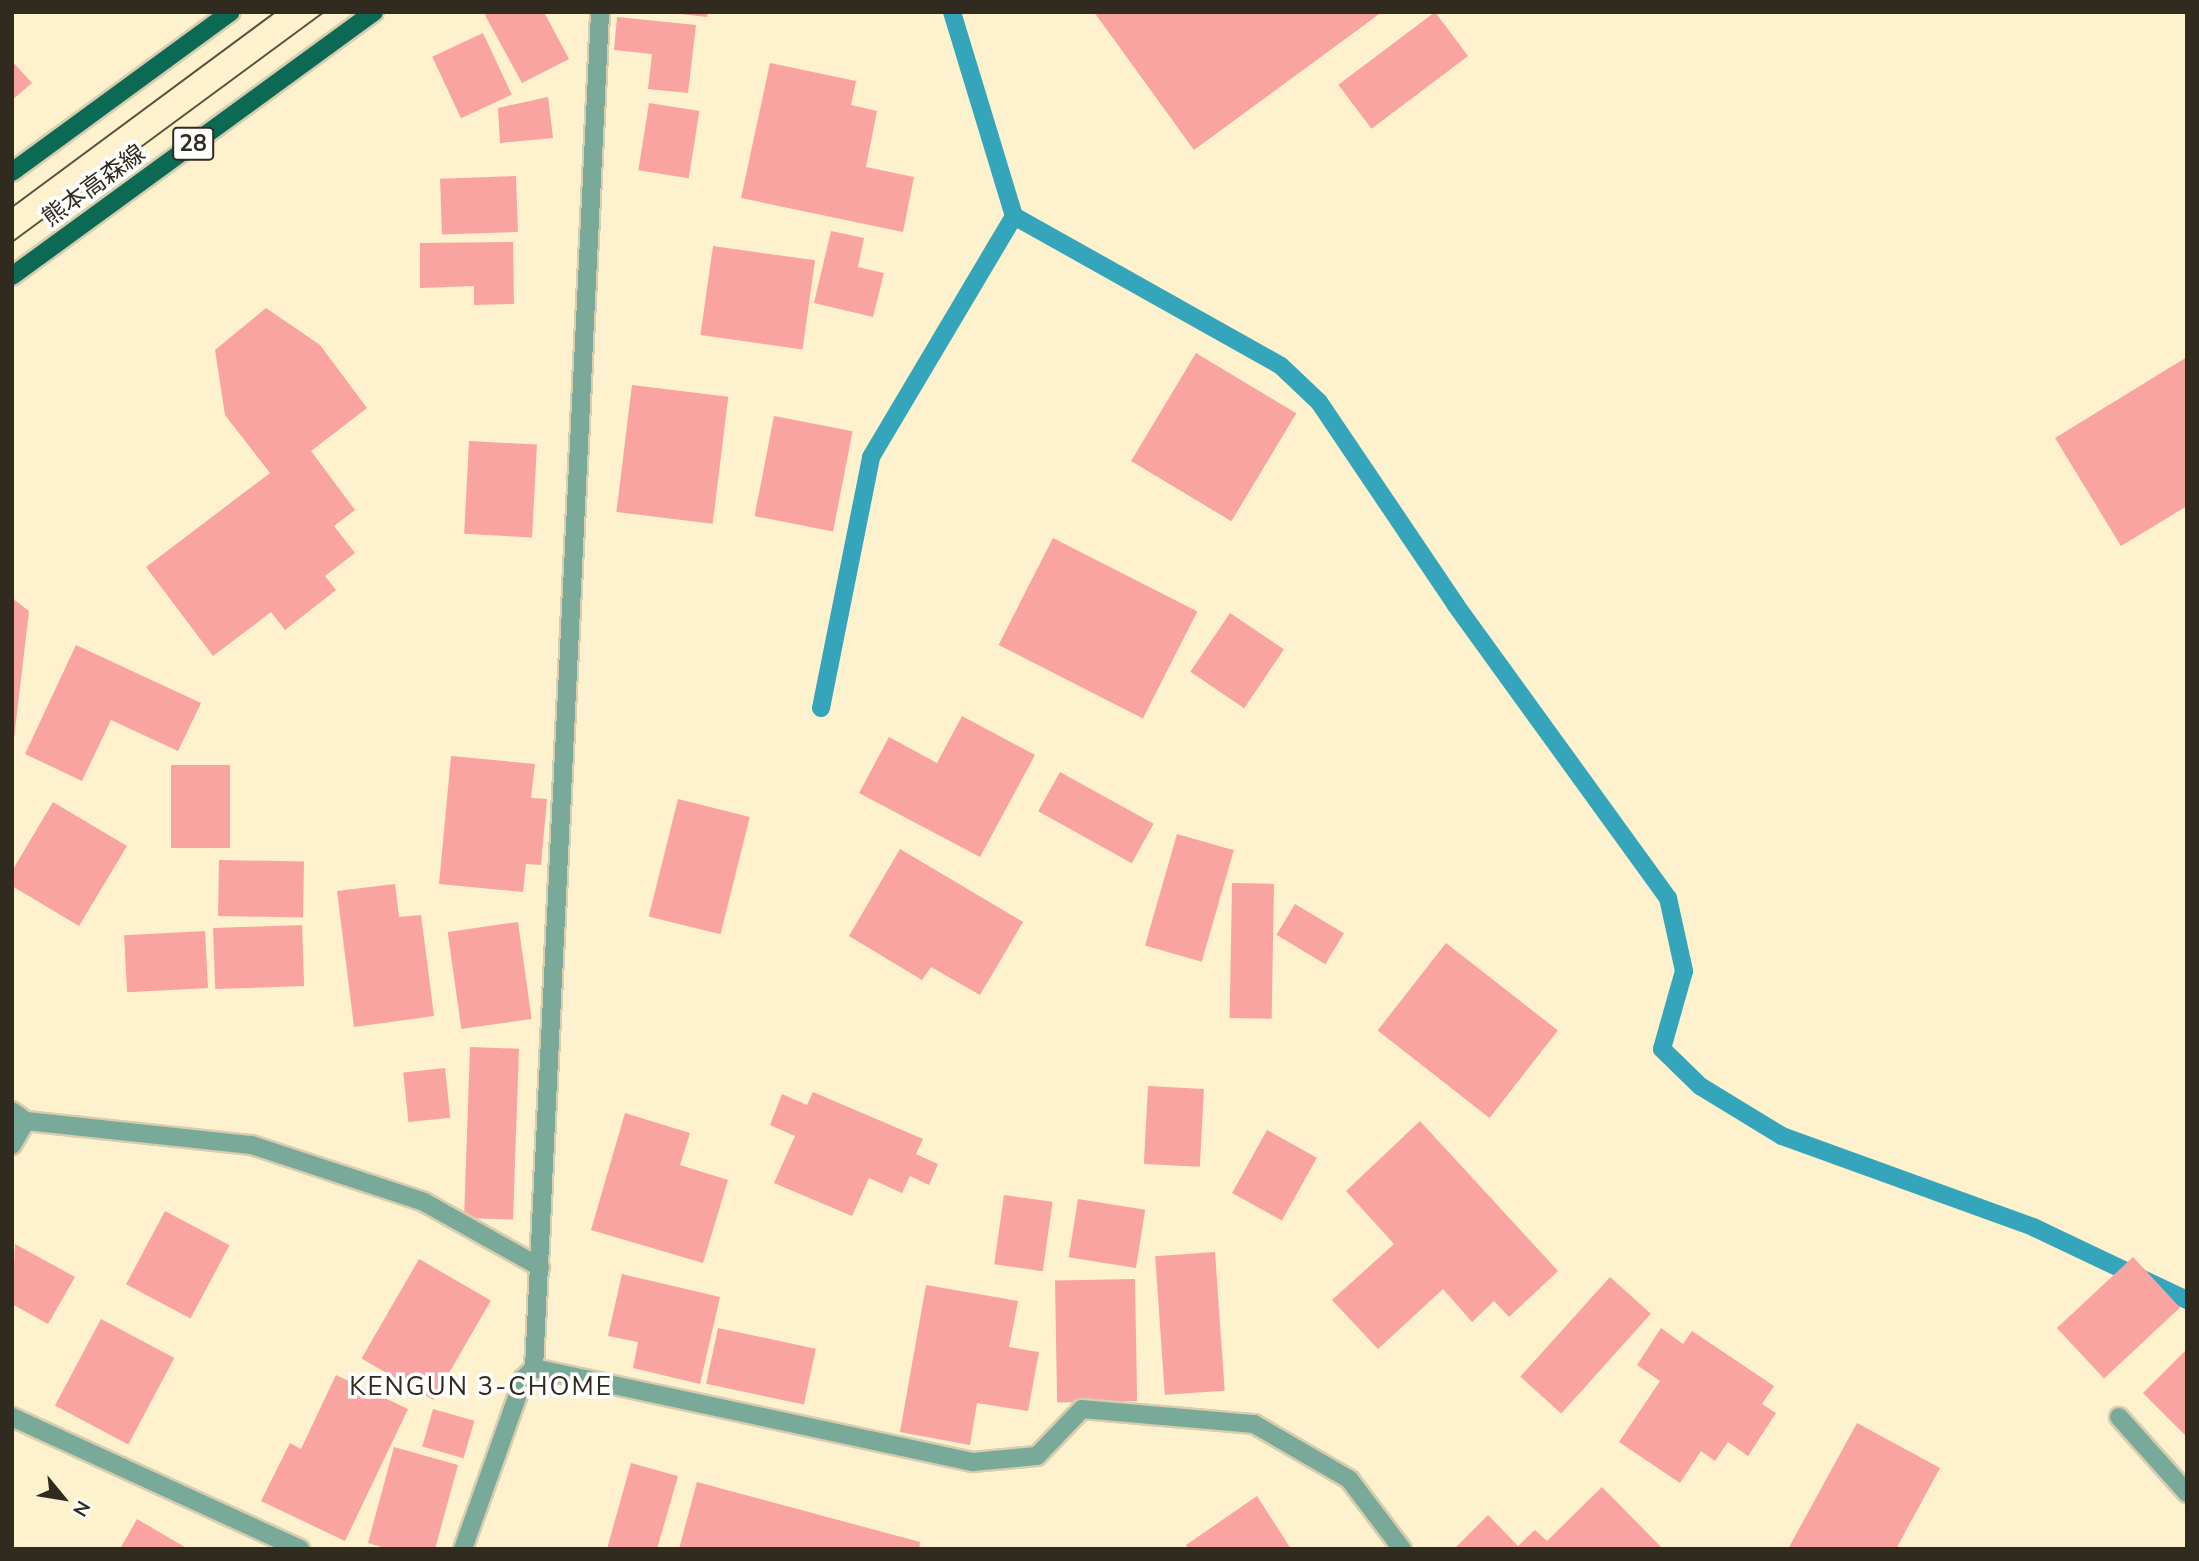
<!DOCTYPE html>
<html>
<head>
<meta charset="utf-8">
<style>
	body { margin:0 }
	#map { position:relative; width:2199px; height:1561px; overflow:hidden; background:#fdf1ce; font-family:"Nunito Sans","Noto Sans JP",sans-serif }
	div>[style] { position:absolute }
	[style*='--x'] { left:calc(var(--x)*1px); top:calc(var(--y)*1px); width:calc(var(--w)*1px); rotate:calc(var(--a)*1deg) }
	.stream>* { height:18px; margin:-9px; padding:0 9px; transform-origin:9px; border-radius:9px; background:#34a5ba }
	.building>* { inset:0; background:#faa4a2; transform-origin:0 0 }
	.roads { filter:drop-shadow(2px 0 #d8cdae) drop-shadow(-2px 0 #d8cdae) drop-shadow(0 2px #d8cdae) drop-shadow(0 -2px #d8cdae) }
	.service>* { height:18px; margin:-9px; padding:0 9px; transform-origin:9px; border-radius:9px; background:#79aa99 }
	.minor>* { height:18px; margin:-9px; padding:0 9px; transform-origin:9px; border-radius:9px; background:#79aa99 }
	.primary>* { height:18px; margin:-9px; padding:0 9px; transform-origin:9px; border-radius:9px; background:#0b6954 }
	.tram>* { height:2px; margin:-1px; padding:0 1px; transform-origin:1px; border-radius:1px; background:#575140 }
	span { translate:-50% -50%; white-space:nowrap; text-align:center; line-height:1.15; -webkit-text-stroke:7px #fff; paint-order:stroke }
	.shield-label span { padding:2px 5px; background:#fff; border:2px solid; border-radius:5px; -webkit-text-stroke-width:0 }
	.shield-label { font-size:23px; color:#302b1e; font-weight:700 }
	.street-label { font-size:24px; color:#302b1e }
	.neighbourhood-label { font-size:26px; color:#302b1e; letter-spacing:2px }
	.frame { position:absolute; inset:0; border:14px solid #302b1e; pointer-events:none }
	.north { position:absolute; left:28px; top:1463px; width:70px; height:70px; -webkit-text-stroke:5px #fff; paint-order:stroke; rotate:120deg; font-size:19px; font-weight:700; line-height:28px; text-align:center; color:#302b1e }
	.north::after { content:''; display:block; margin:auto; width:24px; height:32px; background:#302b1e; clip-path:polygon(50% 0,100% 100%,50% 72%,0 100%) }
</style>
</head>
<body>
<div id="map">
	<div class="stream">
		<i style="--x:952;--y:12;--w:213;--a:73.1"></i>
		<i style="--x:1014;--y:216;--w:306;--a:29.3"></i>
		<i style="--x:1281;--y:366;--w:52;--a:43.5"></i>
		<i style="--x:1319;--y:402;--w:244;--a:56"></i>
		<i style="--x:1455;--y:604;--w:363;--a:54.1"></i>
		<i style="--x:1668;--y:898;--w:75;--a:77.6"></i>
		<i style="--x:1684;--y:971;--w:81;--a:105.8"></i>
		<i style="--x:1662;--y:1049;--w:53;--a:44.2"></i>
		<i style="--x:1700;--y:1086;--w:96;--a:31.4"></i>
		<i style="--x:1782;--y:1136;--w:267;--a:19.9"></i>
		<i style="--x:2033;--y:1227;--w:170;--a:25.4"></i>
		<i style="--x:821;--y:708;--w:256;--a:-78.7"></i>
		<i style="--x:871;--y:457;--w:280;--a:-59.3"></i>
	</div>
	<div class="building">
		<i style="clip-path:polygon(490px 12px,544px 12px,569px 59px,522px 83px,485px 15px)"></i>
		<i style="clip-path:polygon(664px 12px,708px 12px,707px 17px)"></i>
		<i style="clip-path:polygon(1094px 12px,1382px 12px,1194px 150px)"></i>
		<i style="left:1435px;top:12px;width:55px;height:121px;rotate:53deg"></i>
		<i style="clip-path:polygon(617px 17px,696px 25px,688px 93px,648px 89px,652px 54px,614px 50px)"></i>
		<i style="left:483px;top:33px;width:68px;height:56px;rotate:65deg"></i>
		<i style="clip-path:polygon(12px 61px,32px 83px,12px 100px)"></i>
		<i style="clip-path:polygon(770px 63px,856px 81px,851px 105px,877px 111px,866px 167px,914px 177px,903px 232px,741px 198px)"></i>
		<i style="clip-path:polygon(548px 97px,553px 138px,500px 143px,498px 108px)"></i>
		<i style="left:649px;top:103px;width:51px;height:68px;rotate:9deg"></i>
		<i style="left:516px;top:176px;width:56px;height:76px;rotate:88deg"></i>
		<i style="clip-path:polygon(831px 231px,864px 238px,858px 267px,884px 273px,873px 317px,814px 303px)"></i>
		<i style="clip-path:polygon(513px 242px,514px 304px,474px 305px,474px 286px,420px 288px,420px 243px)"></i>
		<i style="left:713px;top:246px;width:103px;height:90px;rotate:8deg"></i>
		<i style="clip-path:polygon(266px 308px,320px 345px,367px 408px,311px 451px,355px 510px,334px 526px,355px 553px,325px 576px,336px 590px,285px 630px,271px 612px,213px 656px,146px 567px,270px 473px,225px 415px,215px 350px)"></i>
		<i style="left:1196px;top:353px;width:117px;height:126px;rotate:31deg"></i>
		<i style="clip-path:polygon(2187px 357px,2187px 506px,2121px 546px,2055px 438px)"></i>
		<i style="left:632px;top:385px;width:97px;height:128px;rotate:7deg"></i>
		<i style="left:774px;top:416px;width:80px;height:102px;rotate:11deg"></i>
		<i style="left:469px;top:441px;width:68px;height:93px;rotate:3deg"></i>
		<i style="left:1053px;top:538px;width:162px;height:120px;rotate:27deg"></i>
		<i style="clip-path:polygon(12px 598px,29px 611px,14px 738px,12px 738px)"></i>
		<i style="left:1230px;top:613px;width:65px;height:71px;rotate:34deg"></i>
		<i style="clip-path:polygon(76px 645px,201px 703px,178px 751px,111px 720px,82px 781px,25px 754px)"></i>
		<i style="clip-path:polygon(962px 716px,1035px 755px,980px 857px,859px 793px,889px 737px,937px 763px)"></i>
		<i style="clip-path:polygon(451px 756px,535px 764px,531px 798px,547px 799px,541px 865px,526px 864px,523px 892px,439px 884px)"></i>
		<i style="left:171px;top:765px;width:59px;height:83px"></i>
		<i style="left:1060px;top:772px;width:107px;height:45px;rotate:29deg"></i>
		<i style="left:678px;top:799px;width:74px;height:121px;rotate:14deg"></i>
		<i style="clip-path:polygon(53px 802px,127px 846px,79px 926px,12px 886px,12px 871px)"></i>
		<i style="left:1177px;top:834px;width:59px;height:116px;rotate:16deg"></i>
		<i style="clip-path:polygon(900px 849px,1023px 922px,980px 995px,931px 967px,922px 980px,849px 936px)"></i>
		<i style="left:219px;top:860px;width:85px;height:56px;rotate:1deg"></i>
		<i style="left:1232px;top:883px;width:42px;height:135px;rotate:1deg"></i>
		<i style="clip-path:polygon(395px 884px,399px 917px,421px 915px,434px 1016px,354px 1027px,337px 891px)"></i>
		<i style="left:1295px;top:904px;width:57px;height:36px;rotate:31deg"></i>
		<i style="left:518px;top:922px;width:98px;height:71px;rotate:82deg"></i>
		<i style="left:302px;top:925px;width:61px;height:89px;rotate:88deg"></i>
		<i style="left:205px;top:931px;width:57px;height:81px;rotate:87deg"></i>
		<i style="left:1446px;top:943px;width:142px;height:111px;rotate:38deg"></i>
		<i style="left:470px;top:1047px;width:49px;height:171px;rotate:2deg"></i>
		<i style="left:445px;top:1068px;width:50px;height:42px;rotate:84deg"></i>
		<i style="left:1148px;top:1086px;width:56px;height:78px;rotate:3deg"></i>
		<i style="clip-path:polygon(813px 1092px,923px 1139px,916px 1154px,938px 1164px,929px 1185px,910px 1176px,902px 1193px,869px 1178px,852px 1216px,774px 1183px,795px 1136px,770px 1125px,782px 1094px,807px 1105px)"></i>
		<i style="clip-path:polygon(625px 1113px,690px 1133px,680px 1165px,728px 1180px,703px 1263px,591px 1230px)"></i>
		<i style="clip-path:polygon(1420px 1121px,1558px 1271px,1509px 1317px,1494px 1301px,1472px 1322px,1443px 1289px,1378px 1349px,1332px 1300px,1394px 1244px,1346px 1191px)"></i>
		<i style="left:1267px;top:1130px;width:57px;height:72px;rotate:29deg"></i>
		<i style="left:1004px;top:1195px;width:49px;height:70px;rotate:8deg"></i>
		<i style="left:1078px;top:1199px;width:68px;height:59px;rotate:9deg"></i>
		<i style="left:165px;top:1211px;width:73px;height:83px;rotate:28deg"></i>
		<i style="clip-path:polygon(15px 1244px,75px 1277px,48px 1324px,12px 1304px)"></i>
		<i style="left:1215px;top:1252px;width:139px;height:60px;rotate:86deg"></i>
		<i style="left:2133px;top:1257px;width:69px;height:104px;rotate:47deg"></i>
		<i style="left:419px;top:1259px;width:83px;height:115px;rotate:30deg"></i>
		<i style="clip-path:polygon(622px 1274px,720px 1297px,700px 1384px,633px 1368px,638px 1342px,608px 1336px)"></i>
		<i style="left:1610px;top:1277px;width:55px;height:134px;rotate:42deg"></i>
		<i style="left:1135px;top:1279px;width:122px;height:80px;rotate:89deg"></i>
		<i style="clip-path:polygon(926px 1285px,1018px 1301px,1009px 1347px,1039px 1352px,1028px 1411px,977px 1403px,970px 1445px,900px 1432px)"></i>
		<i style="left:101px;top:1319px;width:83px;height:98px;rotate:28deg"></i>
		<i style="left:718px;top:1328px;width:100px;height:57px;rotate:12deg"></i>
		<i style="clip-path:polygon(1661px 1328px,1683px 1344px,1692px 1331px,1774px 1386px,1762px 1404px,1776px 1413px,1748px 1456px,1728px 1442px,1715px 1461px,1701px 1451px,1680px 1483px,1619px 1442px,1660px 1381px,1637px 1365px)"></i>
		<i style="clip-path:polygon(2187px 1349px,2187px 1437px,2143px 1393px)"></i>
		<i style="clip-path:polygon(336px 1375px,408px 1409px,345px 1541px,261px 1501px,290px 1443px,301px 1449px)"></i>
		<i style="left:433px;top:1409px;width:43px;height:39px;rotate:16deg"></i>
		<i style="clip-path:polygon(1857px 1423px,1940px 1468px,1896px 1549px,1788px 1549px)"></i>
		<i style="clip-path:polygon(394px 1447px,458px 1465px,435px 1549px,388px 1549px,368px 1543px)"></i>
		<i style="clip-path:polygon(631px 1463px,678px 1476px,657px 1549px,607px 1549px)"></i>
		<i style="clip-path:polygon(697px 1482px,920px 1542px,919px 1549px,679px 1549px)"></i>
		<i style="clip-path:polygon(1602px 1487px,1663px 1549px,1454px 1549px,1488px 1515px,1518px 1546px,1535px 1530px,1547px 1541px)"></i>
		<i style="clip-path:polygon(1257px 1496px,1291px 1549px,1188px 1549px,1186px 1545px)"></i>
		<i style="clip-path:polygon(137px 1519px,188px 1549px,120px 1549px)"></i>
	</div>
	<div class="roads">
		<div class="service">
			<i style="--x:2119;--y:1417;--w:102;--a:48.2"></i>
		</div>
		<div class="minor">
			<i style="--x:12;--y:1111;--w:17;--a:36"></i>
			<i style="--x:26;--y:1121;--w:227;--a:6.1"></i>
			<i style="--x:252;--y:1145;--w:181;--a:18.3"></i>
			<i style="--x:424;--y:1202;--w:133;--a:29.3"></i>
			<i style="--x:12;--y:1145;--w:28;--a:-60"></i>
			<i style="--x:534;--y:1368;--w:449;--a:12.1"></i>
			<i style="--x:973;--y:1462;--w:64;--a:-5.4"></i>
			<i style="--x:1037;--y:1456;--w:65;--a:-46.2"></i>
			<i style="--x:1082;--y:1409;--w:173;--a:5"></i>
			<i style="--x:1254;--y:1424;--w:110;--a:30.1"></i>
			<i style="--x:1349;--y:1479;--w:88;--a:52.9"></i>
			<i style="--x:12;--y:1417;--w:317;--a:24.6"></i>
			<i style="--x:463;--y:1549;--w:182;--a:-70.4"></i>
			<i style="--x:524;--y:1378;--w:14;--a:-45"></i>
			<i style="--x:534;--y:1368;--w:1358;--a:-87.21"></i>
		</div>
		<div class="primary">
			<i style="--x:12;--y:172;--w:271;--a:-36.2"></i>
			<i style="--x:12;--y:276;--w:448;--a:-36.1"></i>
		</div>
	</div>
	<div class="tram">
		<i style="--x:12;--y:207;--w:328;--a:-36.5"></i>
		<i style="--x:12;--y:242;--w:388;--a:-36.4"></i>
	</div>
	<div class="shield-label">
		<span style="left:193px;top:144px">28</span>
	</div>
	<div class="street-label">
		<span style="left:94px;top:186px;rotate:-36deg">熊本高森線</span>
	</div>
	<div class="neighbourhood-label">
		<span style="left:481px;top:1387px">KENGUN 3-CHOME</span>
	</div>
	<div class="frame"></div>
	<div class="north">N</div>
</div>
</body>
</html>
